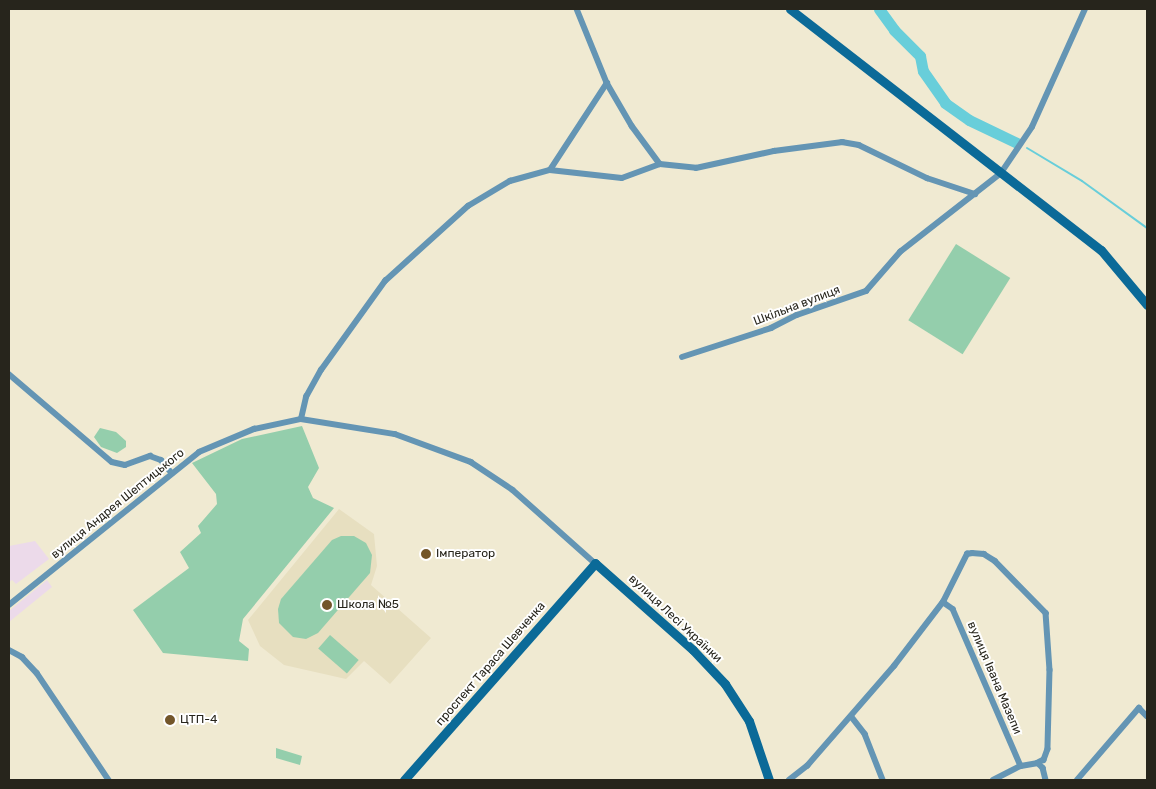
<!DOCTYPE html>
<html>
<head>
<meta charset="utf-8">
<style>
	body { margin:0 }
	#map { position:relative; width:1156px; height:789px; overflow:hidden; background:#f0ead2; font-family:Rubik,sans-serif }
	div>[style] { position:absolute }
	[style*='--x'] { left:calc(var(--x)*1px); top:calc(var(--y)*1px); width:calc(var(--w)*1px); rotate:calc(var(--a)*1deg) }
	.industrial>* { inset:0; background:#ecdaea }
	.built>* { inset:0; background:#e7dfc0 }
	.green>* { inset:0; background:#94ceac; transform-origin:0 0 }
	.stream>* { height:2px; margin:-1px; padding:0 1px; transform-origin:1px; border-radius:1px; background:#68ceda }
	.river>* { height:11px; margin:-5.5px; padding:0 5.5px; transform-origin:5.5px; border-radius:5.5px; background:#68ceda }
	.street>* { height:5.5px; margin:-2.75px; padding:0 2.75px; transform-origin:2.75px; border-radius:2.75px; background:#6495b4 }
	.secondary>* { height:9px; margin:-4.5px; padding:0 4.5px; transform-origin:4.5px; border-radius:4.5px; background:#0b6a98 }
	.dots>* { width:14px; height:14px; translate:-50% -50%; box-sizing:border-box; border:2px solid #fff; border-radius:50% }
	span { translate:-50% -50%; white-space:nowrap; text-align:center; line-height:1.15; -webkit-text-stroke:4px #fff; paint-order:stroke }
	.street-label { font-size:12px; color:#27251c }
	.poi-label { font-size:12px; color:#27251c }
	.left { translate:0 -50%; text-align:left }
	.frame { position:absolute; inset:0; border:10px solid #27251c; pointer-events:none }
</style>
</head>
<body>
<div id="map">
	<div class="industrial">
		<i style="clip-path:polygon(35px 541px,49px 559px,16px 584px,12px 580px,9px 582px,9px 546px)"></i>
		<i style="clip-path:polygon(47px 580px,52px 587px,9px 622px,9px 611px)"></i>
	</div>
	<div class="built">
		<i style="clip-path:polygon(339px 509px,374px 534px,377px 566px,371px 585px,431px 638px,390px 684px,364px 661px,346px 679px,284px 665px,260px 646px,248px 620px)"></i>
	</div>
	<div class="green">
		<i style="left:956px;top:244px;width:64px;height:90px;rotate:32deg"></i>
		<i style="clip-path:polygon(302px 426px,319px 468px,308px 487px,313px 498px,334px 508px,243px 619px,239px 641px,249px 649px,248px 661px,163px 653px,133px 610px,189px 568px,180px 552px,201px 533px,198px 526px,217px 504px,216px 494px,192px 463px,242px 439px)"></i>
		<i style="clip-path:polygon(100px 428px,116px 432px,126px 441px,126px 447px,117px 453px,101px 447px,94px 437px)"></i>
		<i style="clip-path:polygon(341px 536px,354px 536px,366px 543px,372px 555px,370px 573px,318px 633px,306px 639px,293px 637px,279px 623px,278px 609px,281px 599px,332px 540px)"></i>
		<i style="left:330px;top:635px;width:38px;height:18px;rotate:41deg"></i>
		<i style="clip-path:polygon(276px 748px,302px 756px,300px 765px,276px 758px)"></i>
	</div>
	<div class="stream">
		<i style="--x:1027;--y:148;--w:64;--a:31"></i>
		<i style="--x:1082;--y:181;--w:80;--a:35.9"></i>
	</div>
	<div class="river">
		<i style="--x:879;--y:9;--w:26;--a:54"></i>
		<i style="--x:894;--y:30;--w:37;--a:45"></i>
		<i style="--x:920;--y:56;--w:15;--a:79"></i>
		<i style="--x:923;--y:71;--w:39;--a:55"></i>
		<i style="--x:945;--y:103;--w:29;--a:35"></i>
		<i style="--x:969;--y:120;--w:53;--a:25.6"></i>
	</div>
	<div class="street">
		<i style="--x:577;--y:9;--w:80;--a:67.9"></i>
		<i style="--x:607;--y:83;--w:50;--a:59.8"></i>
		<i style="--x:632;--y:126;--w:47;--a:53.6"></i>
		<i style="--x:550;--y:170;--w:104;--a:-56.8"></i>
		<i style="--x:682;--y:357;--w:94;--a:-18"></i>
		<i style="--x:771;--y:328;--w:29;--a:-27"></i>
		<i style="--x:797;--y:315;--w:73;--a:-19.2"></i>
		<i style="--x:866;--y:291;--w:52;--a:-48.9"></i>
		<i style="--x:900;--y:252;--w:128;--a:-38"></i>
		<i style="--x:1001;--y:173;--w:55;--a:-56"></i>
		<i style="--x:1032;--y:127;--w:129;--a:-65.8"></i>
		<i style="--x:9;--y:374;--w:135;--a:40.5"></i>
		<i style="--x:112;--y:462;--w:13;--a:13"></i>
		<i style="--x:125;--y:465;--w:27;--a:-20"></i>
		<i style="--x:150;--y:456;--w:12;--a:20"></i>
		<i style="--x:161;--y:460;--w:17;--a:50"></i>
		<i style="--x:301;--y:419;--w:23;--a:-77"></i>
		<i style="--x:306;--y:397;--w:31;--a:-61"></i>
		<i style="--x:321;--y:370;--w:110;--a:-54.3"></i>
		<i style="--x:385;--y:281;--w:112;--a:-42.1"></i>
		<i style="--x:468;--y:206;--w:49;--a:-30.8"></i>
		<i style="--x:510;--y:181;--w:41;--a:-15.4"></i>
		<i style="--x:550;--y:170;--w:72;--a:6.3"></i>
		<i style="--x:622;--y:178;--w:40;--a:-20.2"></i>
		<i style="--x:660;--y:164;--w:36;--a:6"></i>
		<i style="--x:696;--y:168;--w:80;--a:-12.3"></i>
		<i style="--x:774;--y:151;--w:69;--a:-7.5"></i>
		<i style="--x:842;--y:142;--w:17;--a:10"></i>
		<i style="--x:859;--y:145;--w:76;--a:25.9"></i>
		<i style="--x:927;--y:178;--w:51;--a:18.4"></i>
		<i style="--x:943;--y:602;--w:12;--a:35"></i>
		<i style="--x:953;--y:609;--w:171;--a:66.6"></i>
		<i style="--x:9;--y:605;--w:244;--a:-38.8"></i>
		<i style="--x:199;--y:452;--w:60;--a:-22.7"></i>
		<i style="--x:254;--y:429;--w:48;--a:-12"></i>
		<i style="--x:301;--y:419;--w:95;--a:9.1"></i>
		<i style="--x:395;--y:434;--w:81;--a:20.2"></i>
		<i style="--x:471;--y:462;--w:50;--a:33.7"></i>
		<i style="--x:513;--y:490;--w:110;--a:41.7"></i>
		<i style="--x:9;--y:650;--w:15;--a:28"></i>
		<i style="--x:22;--y:657;--w:22;--a:47"></i>
		<i style="--x:37;--y:673;--w:129;--a:56.1"></i>
		<i style="--x:851;--y:716;--w:23;--a:52"></i>
		<i style="--x:865;--y:734;--w:49;--a:68.6"></i>
		<i style="--x:789;--y:780;--w:23;--a:-38"></i>
		<i style="--x:807;--y:766;--w:133;--a:-49"></i>
		<i style="--x:894;--y:666;--w:81;--a:-52.6"></i>
		<i style="--x:943;--y:602;--w:54;--a:-63.4"></i>
		<i style="--x:967;--y:554;--w:5;--a:-11"></i>
		<i style="--x:972;--y:553;--w:12;--a:5"></i>
		<i style="--x:984;--y:554;--w:13;--a:32"></i>
		<i style="--x:995;--y:561;--w:73;--a:45.6"></i>
		<i style="--x:1046;--y:613;--w:57;--a:86"></i>
		<i style="--x:1050;--y:670;--w:79;--a:91.5"></i>
		<i style="--x:1048;--y:749;--w:12;--a:110"></i>
		<i style="--x:1044;--y:760;--w:7;--a:153"></i>
		<i style="--x:993;--y:780;--w:31;--a:-27"></i>
		<i style="--x:1021;--y:766;--w:17;--a:-10"></i>
		<i style="--x:1038;--y:763;--w:7;--a:45"></i>
		<i style="--x:1043;--y:768;--w:12;--a:76"></i>
		<i style="--x:1077;--y:780;--w:95;--a:-49.3"></i>
		<i style="--x:1139;--y:708;--w:11;--a:45"></i>
	</div>
	<div class="secondary">
		<i style="--x:790;--y:9;--w:393;--a:37.8"></i>
		<i style="--x:1101;--y:250;--w:72;--a:50.1"></i>
		<i style="--x:404;--y:780;--w:289;--a:-48.6"></i>
		<i style="--x:595;--y:563;--w:131;--a:41.6"></i>
		<i style="--x:693;--y:650;--w:47;--a:46.7"></i>
		<i style="--x:725;--y:684;--w:44;--a:57"></i>
		<i style="--x:749;--y:721;--w:62;--a:71.3"></i>
	</div>
	<div class="dots">
		<i style="left:426px;top:554px;background:#73562a"></i>
		<i style="left:327px;top:605px;background:#73562a"></i>
		<i style="left:170px;top:720px;background:#73562a"></i>
	</div>
	<div class="street-label">
		<span style="left:797px;top:306px;rotate:-21deg">Шкільна вулиця</span>
		<span style="left:118px;top:504px;rotate:-39deg">вулиця Андрея Шептицького</span>
		<span style="left:675px;top:619px;rotate:43deg">вулиця Лесі Українки</span>
		<span style="left:491px;top:664px;rotate:-49deg">проспект Тараса Шевченка</span>
		<span style="left:994px;top:678px;rotate:67deg">вулиця Івана Мазепи</span>
	</div>
	<div class="poi-label">
		<span class="left" style="left:436px;top:554px">Імператор</span>
		<span class="left" style="left:337px;top:605px">Школа №5</span>
		<span class="left" style="left:180px;top:720px">ЦТП-4</span>
	</div>
	<div class="frame"></div>
</div>
</body>
</html>
